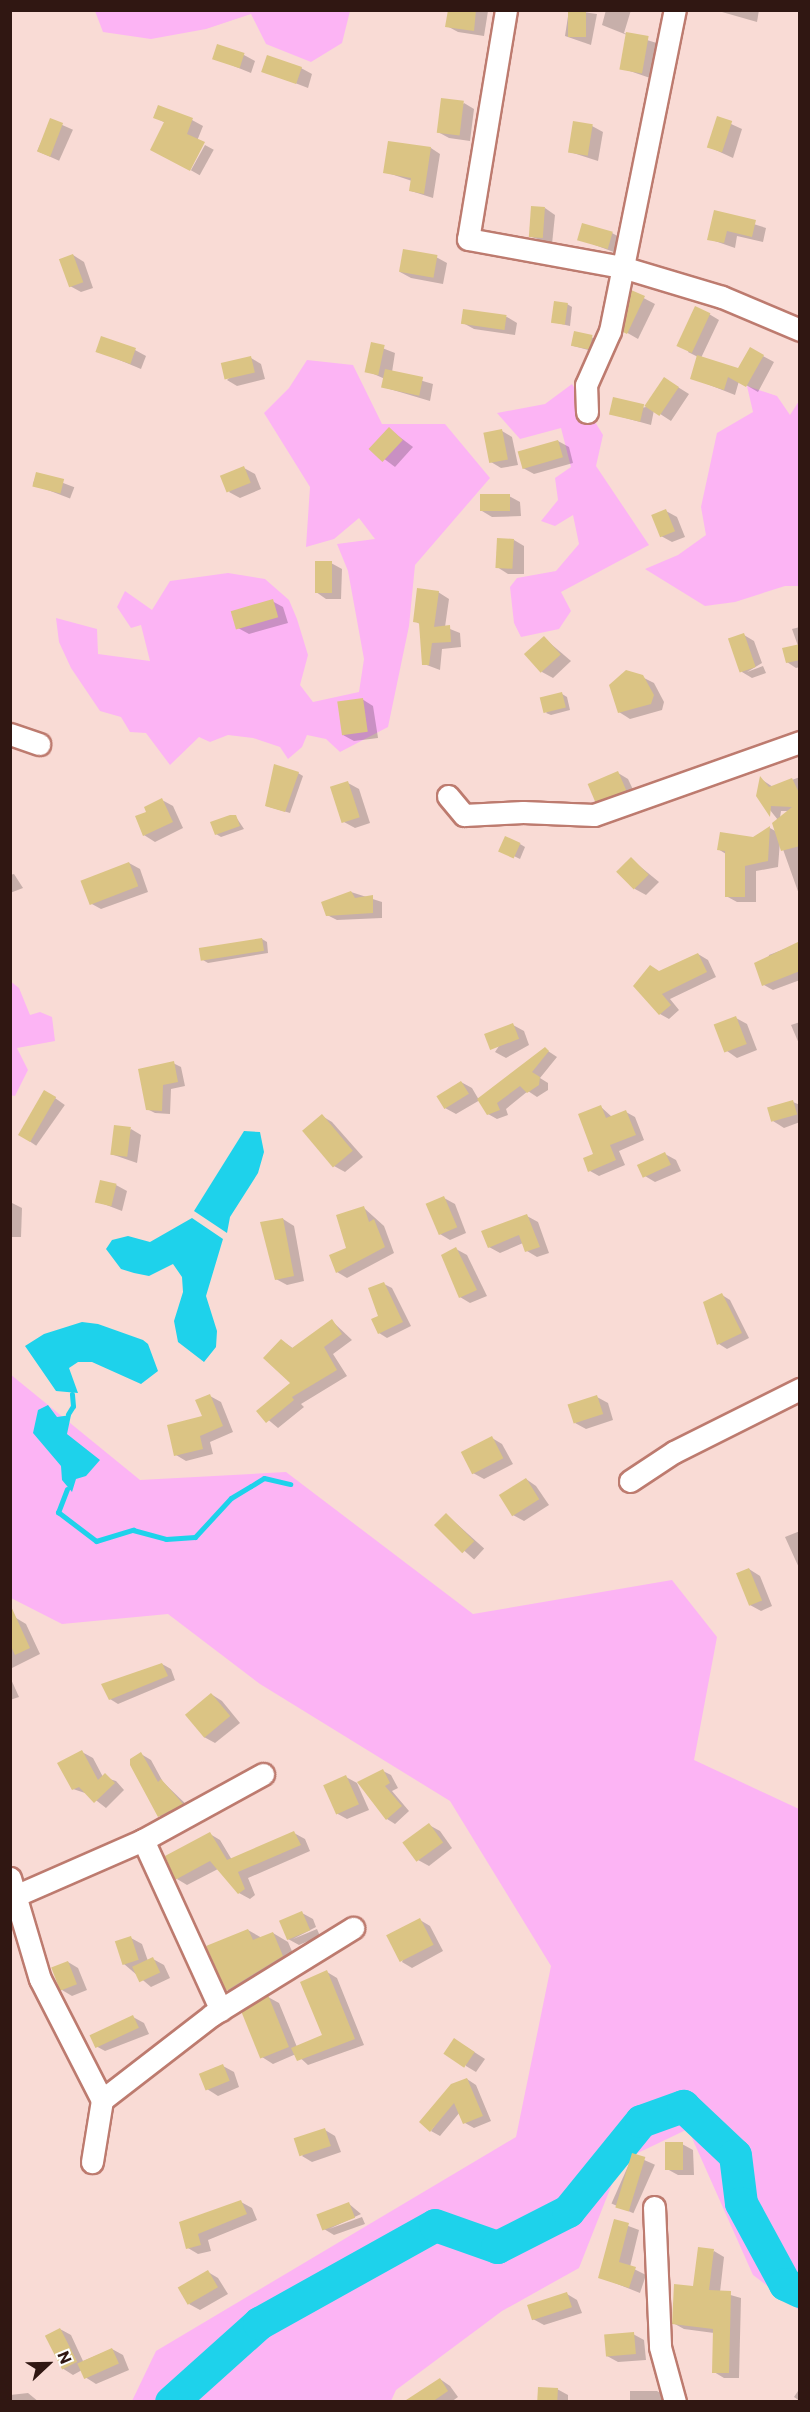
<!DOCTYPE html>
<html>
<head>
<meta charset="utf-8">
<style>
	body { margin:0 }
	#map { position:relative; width:810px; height:2412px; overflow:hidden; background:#f9dbd5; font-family:Commissioner,sans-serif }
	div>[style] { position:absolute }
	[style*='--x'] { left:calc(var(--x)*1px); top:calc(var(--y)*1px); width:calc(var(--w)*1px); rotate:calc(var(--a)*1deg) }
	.green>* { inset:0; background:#fcb4f4 }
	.water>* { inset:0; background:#1ed2eb }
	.shadow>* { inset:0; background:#0003; transform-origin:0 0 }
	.stream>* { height:5px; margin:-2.5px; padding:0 2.5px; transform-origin:2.5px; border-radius:2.5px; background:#1ed2eb }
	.river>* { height:33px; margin:-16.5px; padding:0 16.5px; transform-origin:16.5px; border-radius:16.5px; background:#1ed2eb }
	.building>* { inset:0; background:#dbc484; transform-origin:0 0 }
	.roads { filter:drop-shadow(2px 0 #bd7b6f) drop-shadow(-2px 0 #bd7b6f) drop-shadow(0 2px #bd7b6f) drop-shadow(0 -2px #bd7b6f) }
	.street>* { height:21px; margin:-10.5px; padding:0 10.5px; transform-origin:10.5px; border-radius:10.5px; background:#fff }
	span { translate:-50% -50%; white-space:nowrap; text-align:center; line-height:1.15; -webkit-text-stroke:5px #fff; paint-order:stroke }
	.frame { position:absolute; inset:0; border:12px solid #301712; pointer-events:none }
	.north { position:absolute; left:18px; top:2334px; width:60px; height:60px; -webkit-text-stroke:4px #fff; paint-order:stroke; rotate:68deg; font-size:16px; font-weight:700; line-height:24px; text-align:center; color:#301712 }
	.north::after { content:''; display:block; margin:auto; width:21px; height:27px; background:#301712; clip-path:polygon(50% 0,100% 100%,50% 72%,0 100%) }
</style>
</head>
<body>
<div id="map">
	<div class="green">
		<i style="clip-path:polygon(95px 11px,350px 11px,342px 43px,311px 62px,266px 44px,251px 14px,206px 29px,151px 39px,103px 32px)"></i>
		<i style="clip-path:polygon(307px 360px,353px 365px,382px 424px,445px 424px,490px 478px,415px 565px,409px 626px,388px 727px,340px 752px,326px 739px,307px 735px,302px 747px,288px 759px,280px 747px,253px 738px,228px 735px,210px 742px,199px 737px,170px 765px,146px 733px,130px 732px,121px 717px,100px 711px,71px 668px,59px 642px,56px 618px,97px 629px,98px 654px,150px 661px,141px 625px,131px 628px,117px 607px,125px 591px,152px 610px,170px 581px,228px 573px,265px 579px,289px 600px,297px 619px,308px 655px,300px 685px,313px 702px,359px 692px,364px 659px,348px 571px,337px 544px,375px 539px,359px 518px,334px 539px,306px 547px,310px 487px,264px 413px,289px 388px)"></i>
		<i style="clip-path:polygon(572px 384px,603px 435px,596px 466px,649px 545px,561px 592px,571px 611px,559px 629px,521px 637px,514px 623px,510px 587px,517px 578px,556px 571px,579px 544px,573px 515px,555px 526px,541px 521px,558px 500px,555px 478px,571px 467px,561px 428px,520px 439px,497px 413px,545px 404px)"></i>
		<i style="clip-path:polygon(747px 386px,777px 396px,790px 415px,799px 401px,799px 586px,785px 586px,735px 602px,705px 606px,645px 569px,678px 555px,706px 535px,701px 507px,717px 433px,753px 412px)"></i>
		<i style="clip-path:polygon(10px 981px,19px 988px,30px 1015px,40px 1012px,52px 1017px,55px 1041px,17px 1048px,28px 1070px,15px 1096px,10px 1095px)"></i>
		<i style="clip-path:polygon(10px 1374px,140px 1480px,286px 1472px,473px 1614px,672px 1580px,717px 1637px,694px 1760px,799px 1809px,799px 2310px,753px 2275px,688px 2129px,621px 2161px,579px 2268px,502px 2311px,396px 2390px,391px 2401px,132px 2401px,156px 2351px,516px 2137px,551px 1966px,450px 1801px,260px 1684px,168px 1614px,62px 1624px,11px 1598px)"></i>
	</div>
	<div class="water">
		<i style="clip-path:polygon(244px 1131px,260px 1132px,264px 1152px,258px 1173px,230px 1217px,227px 1233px,194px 1211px)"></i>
		<i style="clip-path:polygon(192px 1218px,223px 1239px,206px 1296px,217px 1331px,216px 1347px,204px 1362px,178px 1342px,174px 1321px,183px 1292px,182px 1277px,173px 1264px,149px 1276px,134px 1273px,121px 1269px,106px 1249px,112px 1240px,128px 1236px,150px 1242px)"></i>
		<i style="clip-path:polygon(82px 1322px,98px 1324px,143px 1340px,148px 1344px,158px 1371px,141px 1384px,92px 1362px,78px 1362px,69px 1368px,78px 1393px,56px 1391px,25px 1346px,44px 1334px)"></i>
		<i style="clip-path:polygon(48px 1405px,57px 1417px,71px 1415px,67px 1434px,100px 1460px,86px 1476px,76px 1479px,72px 1492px,62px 1480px,61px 1466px,33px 1433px,38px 1410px)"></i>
	</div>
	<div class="shadow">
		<i style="clip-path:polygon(449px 10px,488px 11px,484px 36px,458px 32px,447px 26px)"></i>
		<i style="clip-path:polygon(569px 10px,597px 14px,591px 45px,565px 36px)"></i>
		<i style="clip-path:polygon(606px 10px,631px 10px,624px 33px,660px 44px,653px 79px,621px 68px,627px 35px,602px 25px)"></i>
		<i style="clip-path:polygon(759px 10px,757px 22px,722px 12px,722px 10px)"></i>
		<i style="clip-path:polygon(244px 55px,255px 61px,251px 73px,214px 58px)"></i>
		<i style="clip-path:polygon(301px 68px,312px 74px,308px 88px,264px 71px)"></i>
		<i style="clip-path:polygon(464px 103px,474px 109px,470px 141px,449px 138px,438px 132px)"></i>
		<i style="clip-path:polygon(155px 117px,192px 120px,203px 126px,197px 141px)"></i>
		<i style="clip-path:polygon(718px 118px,742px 129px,733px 158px,709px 147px)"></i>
		<i style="left:51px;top:120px;width:24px;height:34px;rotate:24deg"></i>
		<i style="clip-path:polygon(592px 126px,603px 132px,598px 161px,570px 152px)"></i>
		<i style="left:205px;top:145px;width:10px;height:29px;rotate:29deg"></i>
		<i style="clip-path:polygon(431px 148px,440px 154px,433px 198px,411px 191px,412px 181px,385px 172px)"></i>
		<i style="clip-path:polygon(545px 208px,555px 215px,552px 244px,529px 236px)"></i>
		<i style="clip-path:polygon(715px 212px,766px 228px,763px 242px,737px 236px,735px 248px,709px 239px)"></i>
		<i style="clip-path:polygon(612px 233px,623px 239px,619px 254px,579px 239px)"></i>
		<i style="clip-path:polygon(73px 255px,84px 262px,93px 288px,81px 292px,70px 286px)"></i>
		<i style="clip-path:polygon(436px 257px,447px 263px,443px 284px,411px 278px,400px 272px)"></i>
		<i style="clip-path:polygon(632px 292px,655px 304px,638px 339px,624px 331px)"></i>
		<i style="clip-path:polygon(567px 304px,572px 307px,570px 326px,553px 322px)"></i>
		<i style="clip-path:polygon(709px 314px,719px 320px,701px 358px,739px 370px,750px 349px,774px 362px,758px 392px,739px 381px,735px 395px,692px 378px,698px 357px,688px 352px)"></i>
		<i style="clip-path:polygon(507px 317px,517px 323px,515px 335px,474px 329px,463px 323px)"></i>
		<i style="left:575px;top:333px;width:23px;height:13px;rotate:15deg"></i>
		<i style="clip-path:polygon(372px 344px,395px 353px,392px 372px,433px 384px,430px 401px,383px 387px,385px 379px,367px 371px)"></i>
		<i style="clip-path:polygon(135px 350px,146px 356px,141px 369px,98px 351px)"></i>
		<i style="clip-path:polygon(251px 358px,261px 364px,265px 379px,237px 386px,227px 380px)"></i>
		<i style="clip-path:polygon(665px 379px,689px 394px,671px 421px,654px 410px,651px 425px,611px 414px,646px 407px)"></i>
		<i style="clip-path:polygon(389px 429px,413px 447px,395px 467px,371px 449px)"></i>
		<i style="clip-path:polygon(502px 431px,512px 437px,518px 465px,501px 468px,491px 462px)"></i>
		<i style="clip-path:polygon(558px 441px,569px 447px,573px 463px,534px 474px,523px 468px)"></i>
		<i style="clip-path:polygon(244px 468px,255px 474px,261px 489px,240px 498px,229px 492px)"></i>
		<i style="left:37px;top:473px;width:40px;height:12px;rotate:21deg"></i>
		<i style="clip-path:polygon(509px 496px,520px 502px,521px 516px,492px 517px,482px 511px)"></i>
		<i style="clip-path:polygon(666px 511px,677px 517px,685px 537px,672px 542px,661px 536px)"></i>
		<i style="clip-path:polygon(514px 540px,524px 546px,524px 574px,508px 574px,497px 567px)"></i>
		<i style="clip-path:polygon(331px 563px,342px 569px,341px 599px,326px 599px,316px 592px)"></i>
		<i style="clip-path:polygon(438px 592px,449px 599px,445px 627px,460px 633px,461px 647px,442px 649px,440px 670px,424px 664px,421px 625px,415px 621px)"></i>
		<i style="clip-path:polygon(272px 601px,283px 607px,288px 623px,249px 634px,238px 628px)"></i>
		<i style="clip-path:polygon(800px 627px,800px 667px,796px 668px,787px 662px,798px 646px,792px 629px)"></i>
		<i style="clip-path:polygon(744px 635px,754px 641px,762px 663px,747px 672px,763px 666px,766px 673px,752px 678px,742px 672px)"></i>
		<i style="clip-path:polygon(544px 638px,571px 661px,553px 678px,542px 672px)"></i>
		<i style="clip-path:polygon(642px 677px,654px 683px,664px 702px,662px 710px,630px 719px,619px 712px)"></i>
		<i style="clip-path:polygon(562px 694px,567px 697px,570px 710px,551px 715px,546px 713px)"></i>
		<i style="clip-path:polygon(362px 699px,373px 706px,378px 738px,354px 741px,343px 735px)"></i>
		<i style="clip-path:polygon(298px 773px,303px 776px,290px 813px,266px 806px)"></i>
		<i style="clip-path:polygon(618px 773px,628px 779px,636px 796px,607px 806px,597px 800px)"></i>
		<i style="clip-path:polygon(evenodd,800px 777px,800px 897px,780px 841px,778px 867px,756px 871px,756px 902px,737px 902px,726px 896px,726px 854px,718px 849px,753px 838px,770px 828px,777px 832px,778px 820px,758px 795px,761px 779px,773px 787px,800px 777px,781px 811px,789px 811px,780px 818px,781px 811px)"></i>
		<i style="clip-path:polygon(348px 783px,359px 789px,370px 823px,355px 828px,344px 822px)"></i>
		<i style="clip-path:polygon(162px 800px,173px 806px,183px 828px,155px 842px,144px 835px)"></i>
		<i style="clip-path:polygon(236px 817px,244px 829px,221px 837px,216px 834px)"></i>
		<i style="clip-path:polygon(520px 844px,525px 847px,520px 859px,503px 851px)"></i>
		<i style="clip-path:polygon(631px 859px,659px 882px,646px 895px,635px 889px)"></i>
		<i style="clip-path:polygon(129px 863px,140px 869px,148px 892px,101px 909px,90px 903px)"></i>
		<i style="clip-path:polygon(14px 874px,23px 888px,10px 893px,10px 875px)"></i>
		<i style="clip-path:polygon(351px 892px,382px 902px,382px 918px,337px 920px,327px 915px)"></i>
		<i style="clip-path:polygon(262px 939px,267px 942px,268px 953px,208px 963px,203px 960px)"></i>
		<i style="clip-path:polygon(800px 943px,800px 980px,773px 990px,764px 985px,769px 955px)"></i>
		<i style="clip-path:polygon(698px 954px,708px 960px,716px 977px,670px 999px,679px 1010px,669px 1019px,660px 1014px,661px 972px)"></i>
		<i style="clip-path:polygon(736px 1018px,747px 1024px,757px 1050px,737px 1058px,727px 1051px)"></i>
		<i style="clip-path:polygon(800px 1022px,800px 1046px,791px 1025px)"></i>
		<i style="clip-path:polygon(513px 1025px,524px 1031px,529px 1045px,506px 1058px,495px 1052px)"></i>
		<i style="clip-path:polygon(545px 1049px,557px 1057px,540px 1078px,548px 1083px,548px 1090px,537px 1097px,528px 1091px,506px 1109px,508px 1115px,497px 1119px,488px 1114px,480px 1100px,456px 1114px,445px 1108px,461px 1082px,472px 1088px,479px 1100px)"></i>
		<i style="clip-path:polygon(173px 1063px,181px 1067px,185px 1086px,171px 1089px,170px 1114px,155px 1113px,147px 1109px)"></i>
		<i style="left:55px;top:1098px;width:12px;height:50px;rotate:35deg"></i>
		<i style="clip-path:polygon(793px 1102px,800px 1105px,800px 1122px,784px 1128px,773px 1121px)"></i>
		<i style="clip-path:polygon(601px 1107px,612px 1117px,626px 1112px,635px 1117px,644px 1140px,619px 1151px,625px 1165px,599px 1176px,590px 1171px)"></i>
		<i style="clip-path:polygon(322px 1116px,332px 1122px,363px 1157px,345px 1172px,334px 1166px)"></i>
		<i style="clip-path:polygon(131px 1129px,141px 1135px,137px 1163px,111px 1154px)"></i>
		<i style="clip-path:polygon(665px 1154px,676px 1160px,681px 1171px,655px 1182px,645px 1176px)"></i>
		<i style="clip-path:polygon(116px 1185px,127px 1191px,122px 1211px,96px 1201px)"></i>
		<i style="clip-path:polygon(444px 1198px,455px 1204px,466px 1233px,450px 1240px,440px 1234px)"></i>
		<i style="clip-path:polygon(10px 1202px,22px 1208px,21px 1237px,10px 1237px)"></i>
		<i style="clip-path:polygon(364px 1208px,384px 1226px,394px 1253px,347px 1278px,337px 1272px)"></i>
		<i style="clip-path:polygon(527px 1216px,538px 1222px,549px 1253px,537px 1257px,527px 1251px,523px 1243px,500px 1253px,489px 1247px)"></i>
		<i style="clip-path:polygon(283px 1219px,294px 1226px,304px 1281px,287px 1285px,276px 1279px)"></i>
		<i style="clip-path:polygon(456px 1249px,467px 1255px,487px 1296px,470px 1303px,460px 1297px)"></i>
		<i style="clip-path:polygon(384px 1284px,392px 1288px,411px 1326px,387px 1338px,379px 1333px)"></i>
		<i style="clip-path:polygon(722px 1295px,730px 1300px,749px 1338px,727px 1349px,719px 1344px)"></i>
		<i style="clip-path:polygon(332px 1321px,352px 1340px,333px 1354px,347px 1376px,301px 1404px,304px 1407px,278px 1428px,259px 1412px,292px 1383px,281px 1340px,294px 1349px)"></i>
		<i style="clip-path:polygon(210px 1396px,221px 1402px,233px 1432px,210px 1442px,213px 1454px,186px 1461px,176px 1455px,204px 1417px)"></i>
		<i style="clip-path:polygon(597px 1397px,608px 1403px,613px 1420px,586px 1429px,575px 1423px)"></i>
		<i style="clip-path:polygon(492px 1438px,502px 1444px,513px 1464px,484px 1479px,473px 1473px)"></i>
		<i style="clip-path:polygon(526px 1479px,536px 1486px,549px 1505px,524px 1521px,513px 1515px)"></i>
		<i style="left:447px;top:1515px;width:50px;height:15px;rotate:42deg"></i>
		<i style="clip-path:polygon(800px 1531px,800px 1570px,785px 1537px)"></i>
		<i style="clip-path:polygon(749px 1569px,760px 1576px,772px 1606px,761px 1611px,750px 1605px)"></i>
		<i style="clip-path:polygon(16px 1618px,26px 1624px,40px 1654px,10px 1669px,10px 1621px)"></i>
		<i style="clip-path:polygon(162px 1664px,171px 1669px,175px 1680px,118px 1704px,110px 1699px)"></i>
		<i style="clip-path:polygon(10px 1677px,19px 1697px,10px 1700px)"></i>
		<i style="clip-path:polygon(211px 1694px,222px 1701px,240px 1723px,215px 1743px,204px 1737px)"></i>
		<i style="clip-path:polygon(82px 1752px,93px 1758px,103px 1777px,116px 1781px,124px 1790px,106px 1808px,88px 1794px,73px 1789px)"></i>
		<i style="clip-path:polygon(141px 1754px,151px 1760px,163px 1782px,191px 1809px,169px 1821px,160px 1816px)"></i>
		<i style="clip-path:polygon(383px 1771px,391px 1775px,398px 1788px,392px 1791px,409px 1811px,395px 1824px,387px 1819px)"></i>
		<i style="clip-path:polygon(346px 1777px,357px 1783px,369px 1810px,347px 1819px,336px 1813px)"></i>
		<i style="clip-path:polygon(429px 1825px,440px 1831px,452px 1848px,429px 1866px,418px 1860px)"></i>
		<i style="clip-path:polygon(294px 1833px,305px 1839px,310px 1851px,248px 1878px,255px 1895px,250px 1899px,239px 1893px,218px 1869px,187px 1885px,177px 1879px,210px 1834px,220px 1840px,232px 1860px)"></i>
		<i style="clip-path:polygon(302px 1913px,313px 1919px,316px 1927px,293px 1939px,317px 1929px,320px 1936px,299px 1945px,288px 1939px)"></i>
		<i style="clip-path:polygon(420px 1920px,430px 1926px,443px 1951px,412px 1968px,402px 1962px)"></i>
		<i style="clip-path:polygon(248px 1930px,262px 1938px,273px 1933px,288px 1942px,298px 1965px,243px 1999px,228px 1990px,208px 1947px)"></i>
		<i style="clip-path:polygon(131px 1938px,142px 1944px,148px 1961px,153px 1959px,164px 1965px,170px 1978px,151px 1987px,124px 1964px)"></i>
		<i style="clip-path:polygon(68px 1962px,78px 1968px,87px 1990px,72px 1996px,62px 1990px)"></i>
		<i style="clip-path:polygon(327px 1972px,337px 1978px,364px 2045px,308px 2065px,296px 2054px,273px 2064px,262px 2057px,268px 1997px,279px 2003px,297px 2047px,324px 2035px)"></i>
		<i style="clip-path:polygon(133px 2017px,144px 2023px,149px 2034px,105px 2051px,94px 2045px)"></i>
		<i style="clip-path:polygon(465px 2046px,485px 2059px,476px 2072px,466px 2066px)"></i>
		<i style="clip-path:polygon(223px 2066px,234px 2072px,239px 2087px,218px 2096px,207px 2089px)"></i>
		<i style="clip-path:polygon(467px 2079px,476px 2085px,491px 2121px,474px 2128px,465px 2123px,460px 2112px,440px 2136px,431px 2131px)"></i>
		<i style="clip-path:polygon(325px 2130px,335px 2136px,341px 2152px,312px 2162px,302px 2156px)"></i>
		<i style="clip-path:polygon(682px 2144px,693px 2150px,694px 2175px,678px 2175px,667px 2169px)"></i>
		<i style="left:633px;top:2155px;width:24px;height:53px;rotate:24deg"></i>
		<i style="clip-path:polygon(241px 2202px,252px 2208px,257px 2220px,208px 2240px,211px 2251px,198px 2254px,188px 2248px,181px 2223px)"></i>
		<i style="clip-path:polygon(348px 2203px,361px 2214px,329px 2229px,362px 2217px,365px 2224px,334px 2235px,324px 2229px)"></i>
		<i style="clip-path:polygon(615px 2221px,639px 2230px,630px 2267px,646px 2275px,640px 2293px,600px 2277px)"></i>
		<i style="clip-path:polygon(714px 2251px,724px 2257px,720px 2292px,741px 2298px,739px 2378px,724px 2378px,714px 2372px,714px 2333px,684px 2329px,673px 2323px)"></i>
		<i style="clip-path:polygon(208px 2272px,218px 2278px,228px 2294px,200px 2310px,189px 2304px)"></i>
		<i style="clip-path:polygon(567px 2294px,577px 2300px,582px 2313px,544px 2325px,533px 2319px)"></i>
		<i style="clip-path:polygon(60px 2329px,71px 2335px,83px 2361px,112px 2349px,123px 2355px,129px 2370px,96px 2384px,85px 2377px,82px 2370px,73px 2375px,62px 2368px)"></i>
		<i style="clip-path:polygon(633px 2334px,644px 2340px,646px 2360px,618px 2362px,607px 2356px)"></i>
		<i style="clip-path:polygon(440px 2379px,450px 2386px,458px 2397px,451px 2402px,424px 2402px)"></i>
		<i style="clip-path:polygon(800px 2388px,800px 2401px,794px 2397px)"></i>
		<i style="clip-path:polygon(557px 2389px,568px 2395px,568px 2402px,540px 2402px)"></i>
		<i style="clip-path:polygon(630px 2391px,657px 2391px,668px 2397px,668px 2402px,630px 2402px)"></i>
		<i style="clip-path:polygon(28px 2393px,39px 2402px,10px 2402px,10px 2395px)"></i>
	</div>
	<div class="stream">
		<i style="--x:68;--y:1414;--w:9;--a:-58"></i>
		<i style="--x:73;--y:1406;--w:12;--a:-95"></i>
		<i style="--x:67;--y:1489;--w:25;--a:111"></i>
		<i style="--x:58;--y:1512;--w:48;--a:37.3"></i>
		<i style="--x:96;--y:1541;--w:39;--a:-17"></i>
		<i style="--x:133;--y:1530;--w:34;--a:15"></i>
		<i style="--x:166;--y:1539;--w:29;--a:-4"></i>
		<i style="--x:195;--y:1537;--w:53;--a:-47.3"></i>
		<i style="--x:231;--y:1498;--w:23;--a:-31"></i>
		<i style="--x:251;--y:1486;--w:15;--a:-32"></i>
		<i style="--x:264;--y:1478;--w:27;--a:13"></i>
	</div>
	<div class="river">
		<i style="--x:171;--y:2402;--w:118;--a:-41.9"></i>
		<i style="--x:259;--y:2323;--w:201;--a:-29.1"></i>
		<i style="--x:435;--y:2225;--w:66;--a:19.5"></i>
		<i style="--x:497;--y:2247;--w:80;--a:-26.9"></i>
		<i style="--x:568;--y:2211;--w:116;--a:-51"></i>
		<i style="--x:641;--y:2121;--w:45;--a:-19.7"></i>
		<i style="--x:683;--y:2106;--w:71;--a:43.3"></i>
		<i style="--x:735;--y:2155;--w:48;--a:82.9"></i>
		<i style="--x:741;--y:2203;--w:92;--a:61.5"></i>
		<i style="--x:785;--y:2284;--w:17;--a:25"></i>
	</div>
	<div class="building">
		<i style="clip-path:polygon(448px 10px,476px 10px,474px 31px,445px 27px)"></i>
		<i style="left:568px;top:10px;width:18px;height:27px"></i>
		<i style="left:626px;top:32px;width:23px;height:38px;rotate:10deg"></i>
		<i style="left:217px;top:44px;width:29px;height:16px;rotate:18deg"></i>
		<i style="left:267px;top:55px;width:37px;height:18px;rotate:19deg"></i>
		<i style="left:441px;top:98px;width:23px;height:35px;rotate:7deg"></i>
		<i style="clip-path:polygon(158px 105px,193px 118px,187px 134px,205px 142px,190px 171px,150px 150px,164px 122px,153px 118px)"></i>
		<i style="left:717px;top:116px;width:16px;height:33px;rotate:18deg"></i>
		<i style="left:50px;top:118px;width:14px;height:36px;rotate:21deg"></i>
		<i style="left:573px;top:121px;width:20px;height:32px;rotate:9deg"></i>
		<i style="clip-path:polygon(388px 141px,431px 147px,424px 194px,409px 191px,411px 178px,383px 173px)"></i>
		<i style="left:531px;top:206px;width:14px;height:31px;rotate:4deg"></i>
		<i style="clip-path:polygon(714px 210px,756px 220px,752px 237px,727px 231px,724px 243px,707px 240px)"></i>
		<i style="left:582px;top:223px;width:32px;height:18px;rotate:16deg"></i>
		<i style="left:403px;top:249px;width:35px;height:23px;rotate:10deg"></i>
		<i style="left:73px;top:254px;width:30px;height:15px;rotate:70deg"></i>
		<i style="clip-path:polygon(631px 290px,645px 296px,627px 334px,623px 332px)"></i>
		<i style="left:554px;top:301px;width:14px;height:22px;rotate:8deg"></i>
		<i style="left:695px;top:306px;width:17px;height:44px;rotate:25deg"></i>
		<i style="left:463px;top:309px;width:44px;height:15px;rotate:8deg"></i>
		<i style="left:574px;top:331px;width:19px;height:15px;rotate:12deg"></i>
		<i style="left:101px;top:336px;width:37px;height:17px;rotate:19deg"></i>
		<i style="left:371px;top:342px;width:14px;height:31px;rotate:12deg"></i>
		<i style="clip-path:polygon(750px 347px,764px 355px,746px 387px,728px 377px,724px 390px,690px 379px,697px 355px,738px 368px)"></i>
		<i style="left:251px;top:356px;width:17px;height:31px;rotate:77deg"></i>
		<i style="left:385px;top:369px;width:39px;height:19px;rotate:12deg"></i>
		<i style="left:664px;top:377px;width:18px;height:35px;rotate:34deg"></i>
		<i style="left:613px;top:397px;width:32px;height:18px;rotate:13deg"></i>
		<i style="left:389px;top:427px;width:19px;height:30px;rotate:43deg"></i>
		<i style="left:502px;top:429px;width:31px;height:19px;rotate:79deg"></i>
		<i style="left:558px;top:440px;width:18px;height:42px;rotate:74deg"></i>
		<i style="left:244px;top:466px;width:18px;height:26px;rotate:68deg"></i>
		<i style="left:36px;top:472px;width:29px;height:15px;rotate:14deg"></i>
		<i style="left:510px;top:494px;width:17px;height:30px;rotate:90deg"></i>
		<i style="left:666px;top:509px;width:24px;height:16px;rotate:68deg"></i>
		<i style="left:497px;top:538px;width:17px;height:30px;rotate:3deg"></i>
		<i style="left:315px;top:561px;width:17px;height:32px"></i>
		<i style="clip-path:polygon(417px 588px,439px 591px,434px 627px,450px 625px,451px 642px,432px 643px,429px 665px,422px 665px,419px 623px,413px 622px)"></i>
		<i style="left:273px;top:599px;width:19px;height:44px;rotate:74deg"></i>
		<i style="left:744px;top:633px;width:36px;height:17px;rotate:71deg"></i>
		<i style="left:544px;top:636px;width:25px;height:27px;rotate:48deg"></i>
		<i style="clip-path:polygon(800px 644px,800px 660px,786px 663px,782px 648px)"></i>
		<i style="clip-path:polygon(626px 670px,643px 675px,654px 695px,651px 704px,618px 713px,609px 685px)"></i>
		<i style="left:562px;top:692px;width:16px;height:23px;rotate:76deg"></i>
		<i style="left:363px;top:698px;width:34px;height:26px;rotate:82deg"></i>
		<i style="clip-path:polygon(274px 764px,299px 772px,285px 812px,265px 806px)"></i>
		<i style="left:618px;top:771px;width:21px;height:33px;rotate:67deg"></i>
		<i style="clip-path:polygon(760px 776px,769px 787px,792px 778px,800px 795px,800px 846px,781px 851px,772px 823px,792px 807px,771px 806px,770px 817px,756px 796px)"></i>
		<i style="left:348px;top:781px;width:38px;height:19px;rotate:72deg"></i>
		<i style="clip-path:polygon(162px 798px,173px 822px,143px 836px,135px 816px,146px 812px,144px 807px)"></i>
		<i style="clip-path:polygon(230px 815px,236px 815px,240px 826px,215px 835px,210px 822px)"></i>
		<i style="clip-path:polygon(770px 826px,768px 861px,745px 866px,745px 897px,725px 897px,725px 851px,717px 850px,720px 832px,753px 837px)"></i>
		<i style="left:505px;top:836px;width:17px;height:17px;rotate:24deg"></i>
		<i style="left:631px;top:857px;width:25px;height:21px;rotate:45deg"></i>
		<i style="left:129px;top:862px;width:26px;height:52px;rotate:69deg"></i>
		<i style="clip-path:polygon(351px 891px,355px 898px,373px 895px,373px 913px,326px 916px,321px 902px)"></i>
		<i style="left:262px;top:938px;width:13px;height:64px;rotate:81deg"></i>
		<i style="clip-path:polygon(800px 941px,800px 971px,762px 986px,754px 963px)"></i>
		<i style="clip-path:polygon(698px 953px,707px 972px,662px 994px,671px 1005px,659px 1015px,633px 986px,650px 965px,659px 971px)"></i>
		<i style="left:736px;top:1016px;width:30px;height:24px;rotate:69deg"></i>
		<i style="left:513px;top:1023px;width:17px;height:31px;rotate:69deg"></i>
		<i style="clip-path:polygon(545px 1047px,549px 1051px,532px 1072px,540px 1077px,539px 1085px,527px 1093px,520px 1086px,497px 1103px,500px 1110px,487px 1115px,477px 1099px)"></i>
		<i style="clip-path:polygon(174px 1061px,178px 1082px,163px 1085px,162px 1111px,146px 1110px,138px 1069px)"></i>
		<i style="left:461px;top:1081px;width:15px;height:29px;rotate:58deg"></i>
		<i style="left:44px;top:1090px;width:14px;height:52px;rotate:30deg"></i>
		<i style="left:793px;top:1100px;width:15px;height:27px;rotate:74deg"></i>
		<i style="clip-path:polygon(601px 1105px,606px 1118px,626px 1110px,636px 1135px,610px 1145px,616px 1160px,588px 1172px,583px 1158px,593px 1154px,578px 1114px)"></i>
		<i style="left:322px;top:1114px;width:48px;height:26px;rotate:50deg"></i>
		<i style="left:114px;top:1125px;width:17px;height:30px;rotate:7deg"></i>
		<i style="left:665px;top:1152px;width:14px;height:31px;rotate:65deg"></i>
		<i style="left:100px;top:1180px;width:17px;height:23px;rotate:13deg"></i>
		<i style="left:444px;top:1196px;width:34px;height:20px;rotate:67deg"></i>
		<i style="clip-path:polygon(364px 1206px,369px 1222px,374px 1219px,385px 1247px,336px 1273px,329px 1255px,346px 1248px,336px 1215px)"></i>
		<i style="clip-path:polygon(527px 1214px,540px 1247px,525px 1252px,519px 1235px,488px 1248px,481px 1231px)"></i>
		<i style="clip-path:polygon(283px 1218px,294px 1276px,275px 1280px,260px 1222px)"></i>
		<i style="clip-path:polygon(456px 1247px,477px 1290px,459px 1298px,441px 1255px)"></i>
		<i style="clip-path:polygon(384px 1282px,403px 1322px,378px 1334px,371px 1319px,378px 1316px,368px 1288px)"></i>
		<i style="clip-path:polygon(722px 1293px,742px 1333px,717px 1345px,703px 1302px)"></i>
		<i style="clip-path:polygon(332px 1319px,342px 1334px,324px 1347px,337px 1370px,292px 1397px,294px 1400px,266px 1423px,256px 1411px,290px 1383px,263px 1358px,281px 1339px,292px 1348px)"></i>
		<i style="clip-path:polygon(210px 1394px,223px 1426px,200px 1436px,203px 1449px,174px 1456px,167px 1425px,202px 1416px,195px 1400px)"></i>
		<i style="left:597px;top:1395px;width:20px;height:31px;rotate:72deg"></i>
		<i style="left:492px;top:1436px;width:25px;height:35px;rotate:63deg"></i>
		<i style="left:526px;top:1478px;width:25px;height:32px;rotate:58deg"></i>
		<i style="left:446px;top:1513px;width:40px;height:17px;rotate:45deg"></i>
		<i style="left:749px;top:1568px;width:35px;height:14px;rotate:68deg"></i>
		<i style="clip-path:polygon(10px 1604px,30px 1648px,15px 1655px,10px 1644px)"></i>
		<i style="clip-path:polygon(162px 1663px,168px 1676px,109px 1700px,101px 1684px)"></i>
		<i style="left:211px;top:1693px;width:30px;height:34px;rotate:50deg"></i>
		<i style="clip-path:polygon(82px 1750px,98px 1780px,105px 1773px,115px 1783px,94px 1803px,79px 1787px,72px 1790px,57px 1763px)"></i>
		<i style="clip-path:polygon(141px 1752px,158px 1782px,161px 1779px,183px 1804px,158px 1817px,130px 1765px,130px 1759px)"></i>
		<i style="clip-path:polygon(383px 1769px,390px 1783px,385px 1786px,402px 1806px,386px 1820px,357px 1782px)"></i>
		<i style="left:346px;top:1775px;width:32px;height:25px;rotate:66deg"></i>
		<i style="left:429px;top:1823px;width:24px;height:33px;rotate:54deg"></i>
		<i style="clip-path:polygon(294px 1831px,301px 1845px,238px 1872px,245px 1889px,238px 1894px,210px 1861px,175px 1880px,165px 1856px,210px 1832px,227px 1860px)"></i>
		<i style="left:302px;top:1911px;width:21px;height:25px;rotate:67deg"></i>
		<i style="left:420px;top:1918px;width:30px;height:38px;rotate:63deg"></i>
		<i style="clip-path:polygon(248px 1929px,253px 1940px,273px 1932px,283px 1956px,226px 1991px,206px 1946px)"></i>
		<i style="left:131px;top:1936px;width:25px;height:17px;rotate:72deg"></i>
		<i style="left:153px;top:1957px;width:17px;height:23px;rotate:65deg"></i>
		<i style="left:68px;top:1961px;width:25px;height:18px;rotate:69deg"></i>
		<i style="clip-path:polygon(327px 1970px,355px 2039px,297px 2061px,291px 2048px,322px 2035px,300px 1982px)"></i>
		<i style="left:268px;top:1995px;width:56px;height:31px;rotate:68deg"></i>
		<i style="left:133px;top:2015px;width:14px;height:48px;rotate:65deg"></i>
		<i style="left:454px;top:2038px;width:25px;height:19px;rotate:34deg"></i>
		<i style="left:223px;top:2064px;width:18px;height:26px;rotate:68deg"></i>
		<i style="clip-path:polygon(467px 2078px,483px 2116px,463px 2124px,454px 2103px,430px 2132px,419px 2122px,451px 2084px)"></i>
		<i style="left:325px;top:2128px;width:19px;height:33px;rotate:72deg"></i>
		<i style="left:665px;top:2142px;width:18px;height:28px"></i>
		<i style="left:632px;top:2153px;width:14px;height:57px;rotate:17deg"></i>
		<i style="clip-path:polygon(241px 2200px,247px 2214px,198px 2234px,201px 2245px,186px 2249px,179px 2222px)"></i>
		<i style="left:349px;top:2202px;width:17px;height:35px;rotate:69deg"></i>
		<i style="clip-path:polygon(614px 2219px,629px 2223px,619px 2262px,636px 2267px,629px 2288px,598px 2278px)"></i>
		<i style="clip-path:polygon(698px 2247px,714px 2249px,709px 2290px,731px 2291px,729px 2373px,712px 2373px,713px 2329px,672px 2324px,674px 2284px,693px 2286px)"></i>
		<i style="left:208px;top:2270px;width:20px;height:35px;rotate:60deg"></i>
		<i style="left:567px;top:2292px;width:16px;height:42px;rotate:72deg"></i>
		<i style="left:60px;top:2328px;width:38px;height:17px;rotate:63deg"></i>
		<i style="left:634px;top:2332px;width:22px;height:30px;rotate:85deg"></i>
		<i style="left:112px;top:2348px;width:17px;height:38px;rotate:66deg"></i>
		<i style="clip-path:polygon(440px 2378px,448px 2391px,432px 2402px,403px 2402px)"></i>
		<i style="left:538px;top:2387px;width:20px;height:15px;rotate:3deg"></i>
	</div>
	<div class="roads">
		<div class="street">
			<i style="--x:506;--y:10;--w:232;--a:99.4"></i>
			<i style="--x:468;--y:239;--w:157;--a:10.3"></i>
			<i style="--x:622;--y:267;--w:104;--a:16.7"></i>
			<i style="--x:722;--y:297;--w:85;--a:22.9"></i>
			<i style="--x:587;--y:412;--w:27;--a:-92"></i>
			<i style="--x:586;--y:385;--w:59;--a:-66"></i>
			<i style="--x:610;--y:331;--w:328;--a:-78.6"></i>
			<i style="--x:10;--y:734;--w:31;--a:19"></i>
			<i style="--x:448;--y:796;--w:25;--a:50"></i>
			<i style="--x:464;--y:815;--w:59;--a:-2.9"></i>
			<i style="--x:523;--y:812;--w:71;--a:2.4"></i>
			<i style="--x:594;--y:815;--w:219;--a:-19.5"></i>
			<i style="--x:630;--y:1481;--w:53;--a:-33.4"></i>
			<i style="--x:674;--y:1452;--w:141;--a:-26.6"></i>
			<i style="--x:143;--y:1840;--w:187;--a:65.4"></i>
			<i style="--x:10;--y:1878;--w:105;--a:73.5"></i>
			<i style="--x:40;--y:1979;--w:136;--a:62.9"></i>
			<i style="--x:102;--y:2100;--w:63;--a:99.2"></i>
			<i style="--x:15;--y:1896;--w:140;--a:-23.6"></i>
			<i style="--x:143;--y:1840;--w:137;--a:-28.8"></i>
			<i style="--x:102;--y:2100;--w:139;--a:-37.7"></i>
			<i style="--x:212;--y:2015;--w:166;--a:-31.7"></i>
			<i style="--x:654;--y:2207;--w:140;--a:87.5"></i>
			<i style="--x:660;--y:2347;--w:57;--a:74.7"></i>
		</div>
	</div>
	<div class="frame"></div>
	<div class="north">N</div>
</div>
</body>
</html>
